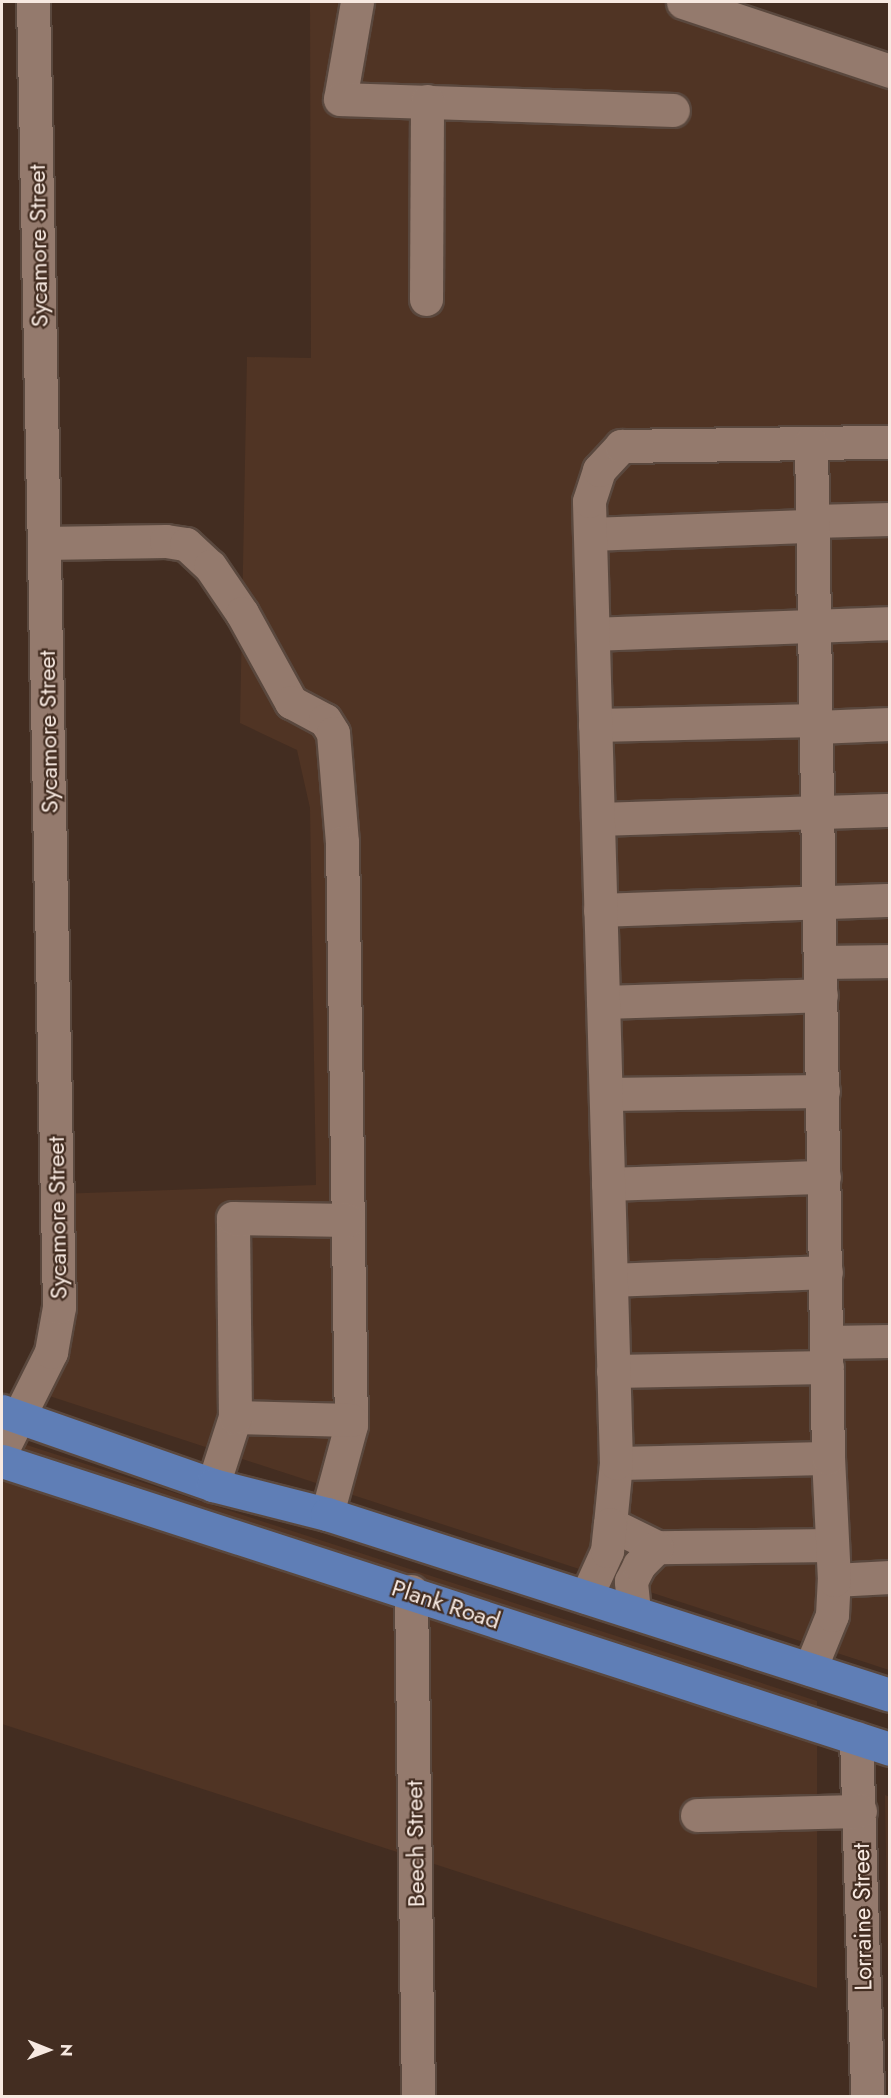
<!DOCTYPE html>
<html>
<head>
<meta charset="utf-8">
<style>
	body { margin:0 }
	#map { position:relative; width:891px; height:2098px; overflow:hidden; background:#432d21; font-family:Jost,sans-serif }
	div>[style] { position:absolute }
	[style*='--x'] { left:calc(var(--x)*1px); top:calc(var(--y)*1px); width:calc(var(--w)*1px); rotate:calc(var(--a)*1deg) }
	.built>* { inset:0; background:#503424 }
	.roads { filter:drop-shadow(2px 0 #5a483e) drop-shadow(-2px 0 #5a483e) drop-shadow(0 2px #5a483e) drop-shadow(0 -2px #5a483e) }
	.minor>* { height:33px; margin:-16.5px; padding:0 16.5px; transform-origin:16.5px; border-radius:16.5px; background:#947a6d }
	.major>* { height:33px; margin:-16.5px; padding:0 16.5px; transform-origin:16.5px; border-radius:16.5px; background:#5f7eb6 }
	span { translate:-50% -50%; white-space:nowrap; text-align:center; line-height:1.15; -webkit-text-stroke:4.5px #432d21; paint-order:stroke }
	.street-label { font-size:24px; color:#f7e9e1 }
	.frame { position:absolute; inset:0; border:3px solid #f7e9e1; pointer-events:none }
	.north { position:absolute; left:18px; top:2020px; width:60px; height:60px; -webkit-text-stroke:4px #432d21; paint-order:stroke; rotate:91deg; font-size:16px; font-weight:700; line-height:24px; text-align:center; color:#f7e9e1 }
	.north::after { content:''; display:block; margin:auto; width:21px; height:27px; background:#f7e9e1; clip-path:polygon(50% 0,100% 100%,50% 72%,0 100%) }
</style>
</head>
<body>
<div id="map">
	<div class="built">
		<i style="clip-path:polygon(310px 2px,667px 2px,889px 73px,889px 1670px,31px 1390px,51px 1352px,57px 1194px,316px 1185px,310px 808px,297px 750px,240px 723px,247px 357px,311px 358px)"></i>
		<i style="clip-path:polygon(2px 1437px,817px 1701px,817px 1988px,2px 1724px)"></i>
		<i style="clip-path:polygon(885px 1795px,890px 1797px,889px 2038px)"></i>
	</div>
	<div class="roads">
		<div class="minor">
			<i style="--x:357;--y:2;--w:98;--a:99.9"></i>
			<i style="--x:340;--y:99;--w:333;--a:1.9"></i>
			<i style="--x:683;--y:2;--w:218;--a:18.4"></i>
			<i style="--x:426;--y:299;--w:198;--a:-89.7"></i>
			<i style="--x:813;--y:521;--w:77;--a:-1.5"></i>
			<i style="--x:590;--y:534;--w:223;--a:-2.1"></i>
			<i style="--x:44;--y:543;--w:122;--a:-0.9"></i>
			<i style="--x:166;--y:541;--w:20;--a:9"></i>
			<i style="--x:186;--y:544;--w:33;--a:43"></i>
			<i style="--x:210;--y:566;--w:57;--a:55.8"></i>
			<i style="--x:242;--y:613;--w:102;--a:61.2"></i>
			<i style="--x:291;--y:702;--w:38;--a:28"></i>
			<i style="--x:325;--y:720;--w:15;--a:58"></i>
			<i style="--x:333;--y:733;--w:109;--a:85.3"></i>
			<i style="--x:342;--y:842;--w:583;--a:89.12"></i>
			<i style="--x:351;--y:1425;--w:92;--a:105.1"></i>
			<i style="--x:593;--y:634;--w:297;--a:-2.1"></i>
			<i style="--x:595;--y:725;--w:222;--a:-1.3"></i>
			<i style="--x:816;--y:727;--w:74;--a:-2.3"></i>
			<i style="--x:598;--y:819;--w:292;--a:-1.8"></i>
			<i style="--x:600;--y:910;--w:290;--a:-2"></i>
			<i style="--x:821;--y:962;--w:69;--a:-0.8"></i>
			<i style="--x:603;--y:1002;--w:218;--a:-1.8"></i>
			<i style="--x:606;--y:1094;--w:217;--a:-0.8"></i>
			<i style="--x:608;--y:1184;--w:216;--a:-1.9"></i>
			<i style="--x:611;--y:1280;--w:215;--a:-2.1"></i>
			<i style="--x:826;--y:1342;--w:64;--a:-0.9"></i>
			<i style="--x:613;--y:1371;--w:214;--a:-1.1"></i>
			<i style="--x:235;--y:1417;--w:116;--a:1.5"></i>
			<i style="--x:2;--y:1450;--w:110;--a:-63.4"></i>
			<i style="--x:51;--y:1352;--w:46;--a:-79.9"></i>
			<i style="--x:59;--y:1307;--w:1305;--a:-91.14"></i>
			<i style="--x:616;--y:1463;--w:212;--a:-1.4"></i>
			<i style="--x:213;--y:1485;--w:71;--a:-72.1"></i>
			<i style="--x:235;--y:1417;--w:199;--a:-90.6"></i>
			<i style="--x:233;--y:1218;--w:114;--a:1"></i>
			<i style="--x:832;--y:1545;--w:175;--a:179.3"></i>
			<i style="--x:657;--y:1547;--w:52;--a:-153.9"></i>
			<i style="--x:610;--y:1524;--w:61;--a:-84.4"></i>
			<i style="--x:616;--y:1463;--w:962;--a:-91.61"></i>
			<i style="--x:589;--y:501;--w:33;--a:-72"></i>
			<i style="--x:599;--y:470;--w:33;--a:-47"></i>
			<i style="--x:621;--y:446;--w:269;--a:-0.9"></i>
			<i style="--x:834;--y:1580;--w:56;--a:-3.1"></i>
			<i style="--x:411;--y:1591;--w:505;--a:89.21"></i>
			<i style="--x:586;--y:1597;--w:51;--a:-65.5"></i>
			<i style="--x:607;--y:1551;--w:27;--a:-84"></i>
			<i style="--x:634;--y:1611;--w:30;--a:-96"></i>
			<i style="--x:631;--y:1581;--w:18;--a:-63"></i>
			<i style="--x:639;--y:1565;--w:25;--a:-45"></i>
			<i style="--x:810;--y:1669;--w:58;--a:-67.8"></i>
			<i style="--x:832;--y:1615;--w:35;--a:-87"></i>
			<i style="--x:834;--y:1580;--w:122;--a:-92.8"></i>
			<i style="--x:828;--y:1458;--w:1015;--a:-90.96"></i>
			<i style="--x:856;--y:1738;--w:358;--a:88.2"></i>
			<i style="--x:697;--y:1815;--w:163;--a:-1.4"></i>
		</div>
		<div class="major">
			<i style="--x:2;--y:1411;--w:224;--a:19.3"></i>
			<i style="--x:213;--y:1485;--w:118;--a:14.3"></i>
			<i style="--x:327;--y:1514;--w:591;--a:17.82"></i>
			<i style="--x:2;--y:1461;--w:934;--a:17.97"></i>
		</div>
	</div>
	<div class="street-label">
		<span style="left:38px;top:246px;rotate:-91deg">Sycamore Street</span>
		<span style="left:48px;top:732px;rotate:-91deg">Sycamore Street</span>
		<span style="left:57px;top:1218px;rotate:-91deg">Sycamore Street</span>
		<span style="left:446px;top:1604px;rotate:18deg">Plank Road</span>
		<span style="left:415px;top:1844px;rotate:-91deg">Beech Street</span>
		<span style="left:862px;top:1917px;rotate:-91deg">Lorraine Street</span>
	</div>
	<div class="frame"></div>
	<div class="north">N</div>
</div>
</body>
</html>
